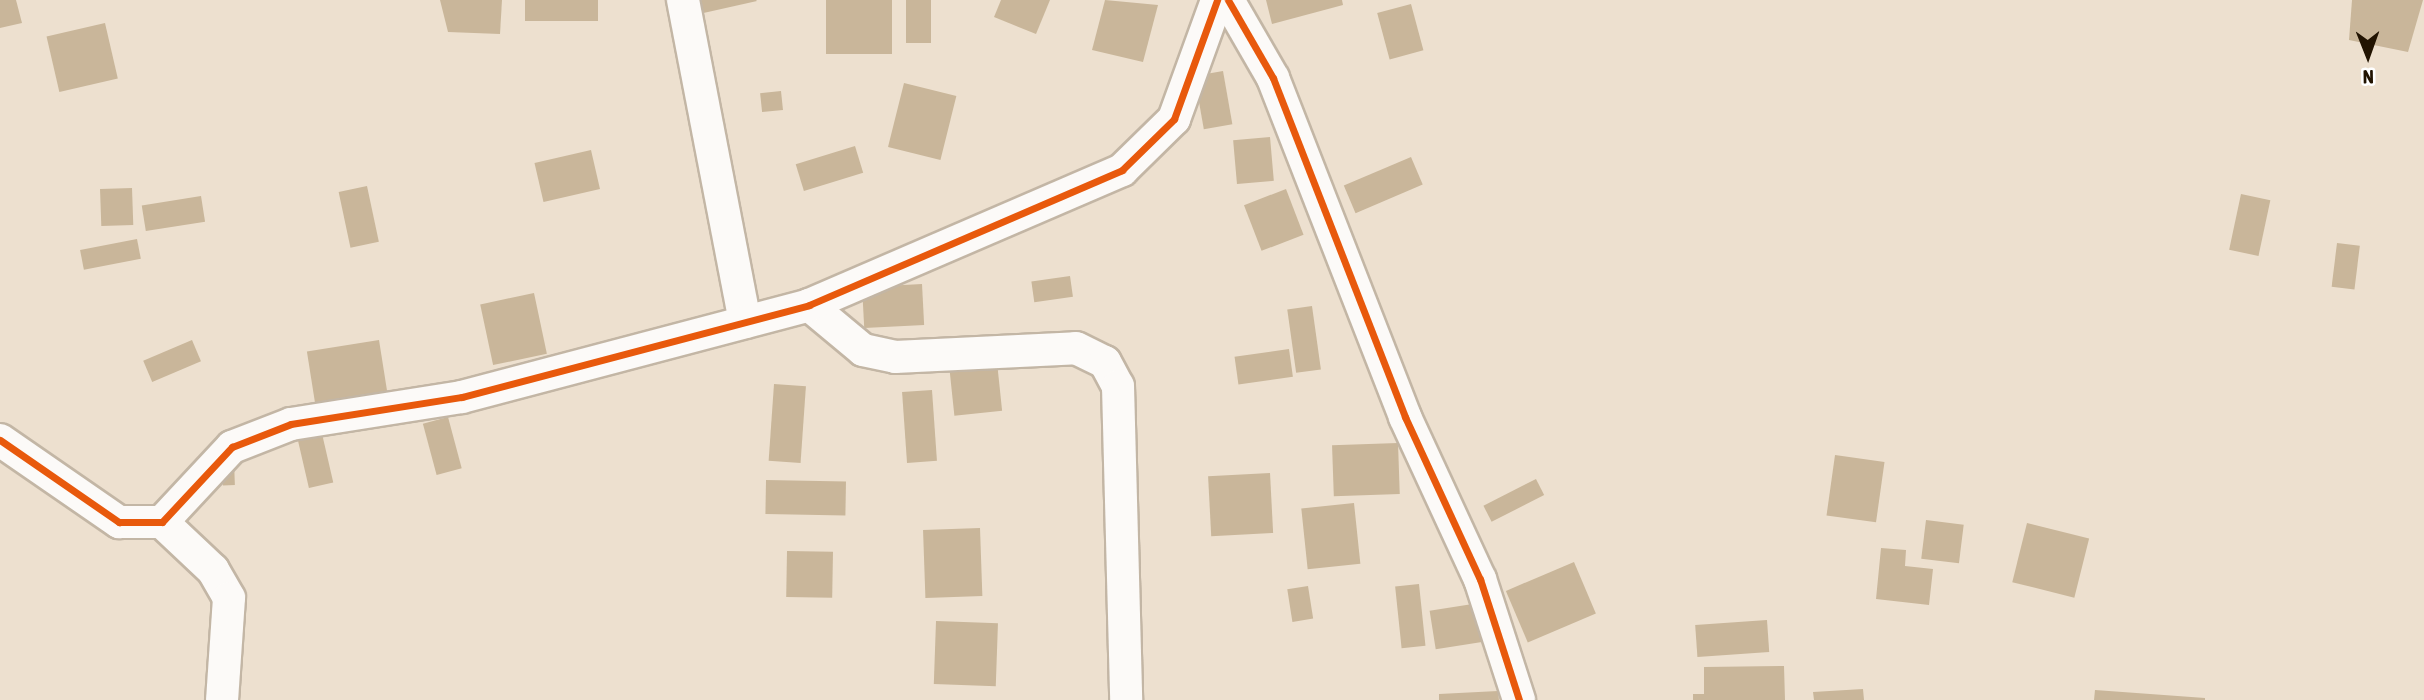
<!DOCTYPE html>
<html>
<head>
<meta charset="utf-8">
<style>
	body { margin:0 }
	#map { position:relative; width:2424px; height:700px; overflow:hidden; background:#ede0cf; font-family:"Asap Condensed",sans-serif }
	div>[style] { position:absolute }
	[style*='--x'] { left:calc(var(--x)*1px); top:calc(var(--y)*1px); width:calc(var(--w)*1px); rotate:calc(var(--a)*1deg) }
	.building>* { inset:0; background:#c9b69a; transform-origin:0 0 }
	.roads { filter:drop-shadow(2px 0 #c3b6a5) drop-shadow(-2px 0 #c3b6a5) drop-shadow(0 2px #c3b6a5) drop-shadow(0 -2px #c3b6a5) }
	.street>* { height:32px; margin:-16px; padding:0 16px; transform-origin:16px; border-radius:16px; background:#fcfaf8 }
	.cycleway>* { height:7px; margin:-3.5px; padding:0 3.5px; transform-origin:3.5px; border-radius:3.5px; background:#e8590c }
	span { translate:-50% -50%; white-space:nowrap; text-align:center; line-height:1.15; -webkit-text-stroke:5px #fff; paint-order:stroke }
	.north { position:absolute; left:2333px; top:21px; width:70px; height:70px; -webkit-text-stroke:5px #fff; paint-order:stroke; rotate:179deg; font-size:19px; font-weight:700; line-height:28px; text-align:center; color:#211301 }
	.north::after { content:''; display:block; margin:auto; width:24px; height:32px; background:#211301; clip-path:polygon(50% 0,100% 100%,50% 72%,0 100%) }
</style>
</head>
<body>
<div id="map">
	<div class="building">
		<i style="clip-path:polygon(0 0,16px 0,22px 23px,0 28px)"></i>
		<i style="clip-path:polygon(440px 0,502px 0,500px 34px,448px 32px)"></i>
		<i style="left:525px;top:0;width:73px;height:21px"></i>
		<i style="clip-path:polygon(696px 0,756px 0,757px 1px,699px 14px)"></i>
		<i style="left:826px;top:0;width:66px;height:54px"></i>
		<i style="left:906px;top:0;width:25px;height:43px"></i>
		<i style="clip-path:polygon(1001px 0,1050px 0,1036px 34px,994px 17px)"></i>
		<i style="clip-path:polygon(1105px 0,1158px 5px,1143px 62px,1092px 50px)"></i>
		<i style="clip-path:polygon(1266px 0,1342px 0,1343px 5px,1272px 24px)"></i>
		<i style="clip-path:polygon(2352px 0,2423px 0,2408px 52px,2349px 40px)"></i>
		<i style="left:1411px;top:4px;width:48px;height:35px;rotate:75deg"></i>
		<i style="left:105px;top:23px;width:57px;height:60px;rotate:77deg"></i>
		<i style="left:1223px;top:71px;width:54px;height:29px;rotate:80deg"></i>
		<i style="left:904px;top:83px;width:54px;height:66px;rotate:14deg"></i>
		<i style="left:781px;top:91px;width:19px;height:21px;rotate:84deg"></i>
		<i style="left:1270px;top:137px;width:44px;height:37px;rotate:85deg"></i>
		<i style="left:855px;top:146px;width:28px;height:62px;rotate:73deg"></i>
		<i style="left:591px;top:150px;width:40px;height:58px;rotate:77deg"></i>
		<i style="left:1411px;top:157px;width:30px;height:73px;rotate:67deg"></i>
		<i style="left:367px;top:186px;width:57px;height:29px;rotate:78deg"></i>
		<i style="left:132px;top:188px;width:37px;height:32px;rotate:88deg"></i>
		<i style="left:1286px;top:189px;width:49px;height:45px;rotate:69deg"></i>
		<i style="left:2241px;top:194px;width:30px;height:57px;rotate:12deg"></i>
		<i style="left:201px;top:196px;width:26px;height:60px;rotate:81deg"></i>
		<i style="left:137px;top:239px;width:20px;height:58px;rotate:79deg"></i>
		<i style="left:2337px;top:243px;width:23px;height:44px;rotate:7deg"></i>
		<i style="left:1070px;top:276px;width:21px;height:39px;rotate:82deg"></i>
		<i style="left:922px;top:284px;width:41px;height:60px;rotate:87deg"></i>
		<i style="left:534px;top:293px;width:62px;height:55px;rotate:78deg"></i>
		<i style="left:1312px;top:306px;width:64px;height:25px;rotate:82deg"></i>
		<i style="left:192px;top:340px;width:23px;height:53px;rotate:67deg"></i>
		<i style="left:379px;top:340px;width:58px;height:73px;rotate:81deg"></i>
		<i style="left:1289px;top:349px;width:28px;height:55px;rotate:82deg"></i>
		<i style="left:997px;top:362px;width:49px;height:48px;rotate:84deg"></i>
		<i style="left:774px;top:384px;width:32px;height:77px;rotate:4deg"></i>
		<i style="left:932px;top:390px;width:71px;height:30px;rotate:86deg"></i>
		<i style="left:448px;top:417px;width:53px;height:26px;rotate:75deg"></i>
		<i style="left:320px;top:425px;width:59px;height:25px;rotate:77deg"></i>
		<i style="left:1398px;top:443px;width:51px;height:66px;rotate:88deg"></i>
		<i style="left:1835px;top:455px;width:50px;height:61px;rotate:8deg"></i>
		<i style="left:234px;top:460px;width:25px;height:12px;rotate:88deg"></i>
		<i style="left:1270px;top:473px;width:60px;height:62px;rotate:87deg"></i>
		<i style="left:1536px;top:479px;width:18px;height:59px;rotate:63deg"></i>
		<i style="left:766px;top:480px;width:80px;height:34px;rotate:1deg"></i>
		<i style="left:1354px;top:503px;width:61px;height:53px;rotate:84deg"></i>
		<i style="left:1926px;top:520px;width:38px;height:39px;rotate:7deg"></i>
		<i style="left:2027px;top:523px;width:64px;height:61px;rotate:14deg"></i>
		<i style="left:980px;top:528px;width:68px;height:57px;rotate:88deg"></i>
		<i style="clip-path:polygon(1881px 548px,1906px 550px,1905px 566px,1933px 569px,1929px 605px,1876px 599px)"></i>
		<i style="left:787px;top:551px;width:46px;height:46px;rotate:1deg"></i>
		<i style="left:1574px;top:562px;width:56px;height:74px;rotate:67deg"></i>
		<i style="left:1419px;top:584px;width:62px;height:24px;rotate:84deg"></i>
		<i style="left:1308px;top:586px;width:33px;height:21px;rotate:81deg"></i>
		<i style="left:1479px;top:603px;width:39px;height:50px;rotate:81deg"></i>
		<i style="left:1767px;top:620px;width:32px;height:72px;rotate:86deg"></i>
		<i style="left:936px;top:621px;width:62px;height:63px;rotate:2deg"></i>
		<i style="clip-path:polygon(1784px 666px,1785px 700px,1693px 700px,1693px 694px,1704px 694px,1704px 667px)"></i>
		<i style="clip-path:polygon(1863px 689px,1864px 700px,1814px 700px,1813px 692px)"></i>
		<i style="clip-path:polygon(2095px 690px,2205px 698px,2205px 700px,2094px 700px)"></i>
		<i style="clip-path:polygon(1498px 691px,1499px 700px,1439px 700px,1439px 694px)"></i>
	</div>
	<div class="roads">
		<div class="street">
			<i style="--x:683;--y:0;--w:328;--a:79.1"></i>
			<i style="--x:1228;--y:0;--w:90;--a:60"></i>
			<i style="--x:1273;--y:78;--w:364;--a:68.7"></i>
			<i style="--x:1405;--y:417;--w:179;--a:65.2"></i>
			<i style="--x:1480;--y:579;--w:127;--a:72.1"></i>
			<i style="--x:809;--y:305;--w:70;--a:39.8"></i>
			<i style="--x:863;--y:350;--w:33;--a:12"></i>
			<i style="--x:895;--y:357;--w:181;--a:-2.8"></i>
			<i style="--x:1076;--y:348;--w:32;--a:26"></i>
			<i style="--x:1105;--y:362;--w:27;--a:62"></i>
			<i style="--x:1118;--y:386;--w:314;--a:88.5"></i>
			<i style="--x:0;--y:440;--w:145;--a:34.6"></i>
			<i style="--x:119;--y:522;--w:43;--a:0"></i>
			<i style="--x:162;--y:522;--w:103;--a:-47"></i>
			<i style="--x:232;--y:447;--w:63;--a:-21.3"></i>
			<i style="--x:291;--y:424;--w:173;--a:-9"></i>
			<i style="--x:462;--y:397;--w:359;--a:-14.8"></i>
			<i style="--x:809;--y:305;--w:341;--a:-23.3"></i>
			<i style="--x:1122;--y:170;--w:73;--a:-44.4"></i>
			<i style="--x:1174;--y:119;--w:127;--a:-70.1"></i>
			<i style="--x:162;--y:522;--w:70;--a:43.3"></i>
			<i style="--x:213;--y:570;--w:32;--a:60"></i>
			<i style="--x:229;--y:598;--w:102;--a:93.9"></i>
		</div>
	</div>
	<div class="cycleway">
		<i style="--x:1228;--y:0;--w:90;--a:60"></i>
		<i style="--x:1273;--y:78;--w:364;--a:68.7"></i>
		<i style="--x:1405;--y:417;--w:179;--a:65.2"></i>
		<i style="--x:1480;--y:579;--w:127;--a:72.1"></i>
		<i style="--x:0;--y:440;--w:145;--a:34.6"></i>
		<i style="--x:119;--y:522;--w:43;--a:0"></i>
		<i style="--x:162;--y:522;--w:103;--a:-47"></i>
		<i style="--x:232;--y:447;--w:63;--a:-21.3"></i>
		<i style="--x:291;--y:424;--w:173;--a:-9"></i>
		<i style="--x:462;--y:397;--w:359;--a:-14.8"></i>
		<i style="--x:809;--y:305;--w:341;--a:-23.3"></i>
		<i style="--x:1122;--y:170;--w:73;--a:-44.4"></i>
		<i style="--x:1174;--y:119;--w:127;--a:-70.1"></i>
	</div>
	<div class="north">N</div>
</div>
</body>
</html>
